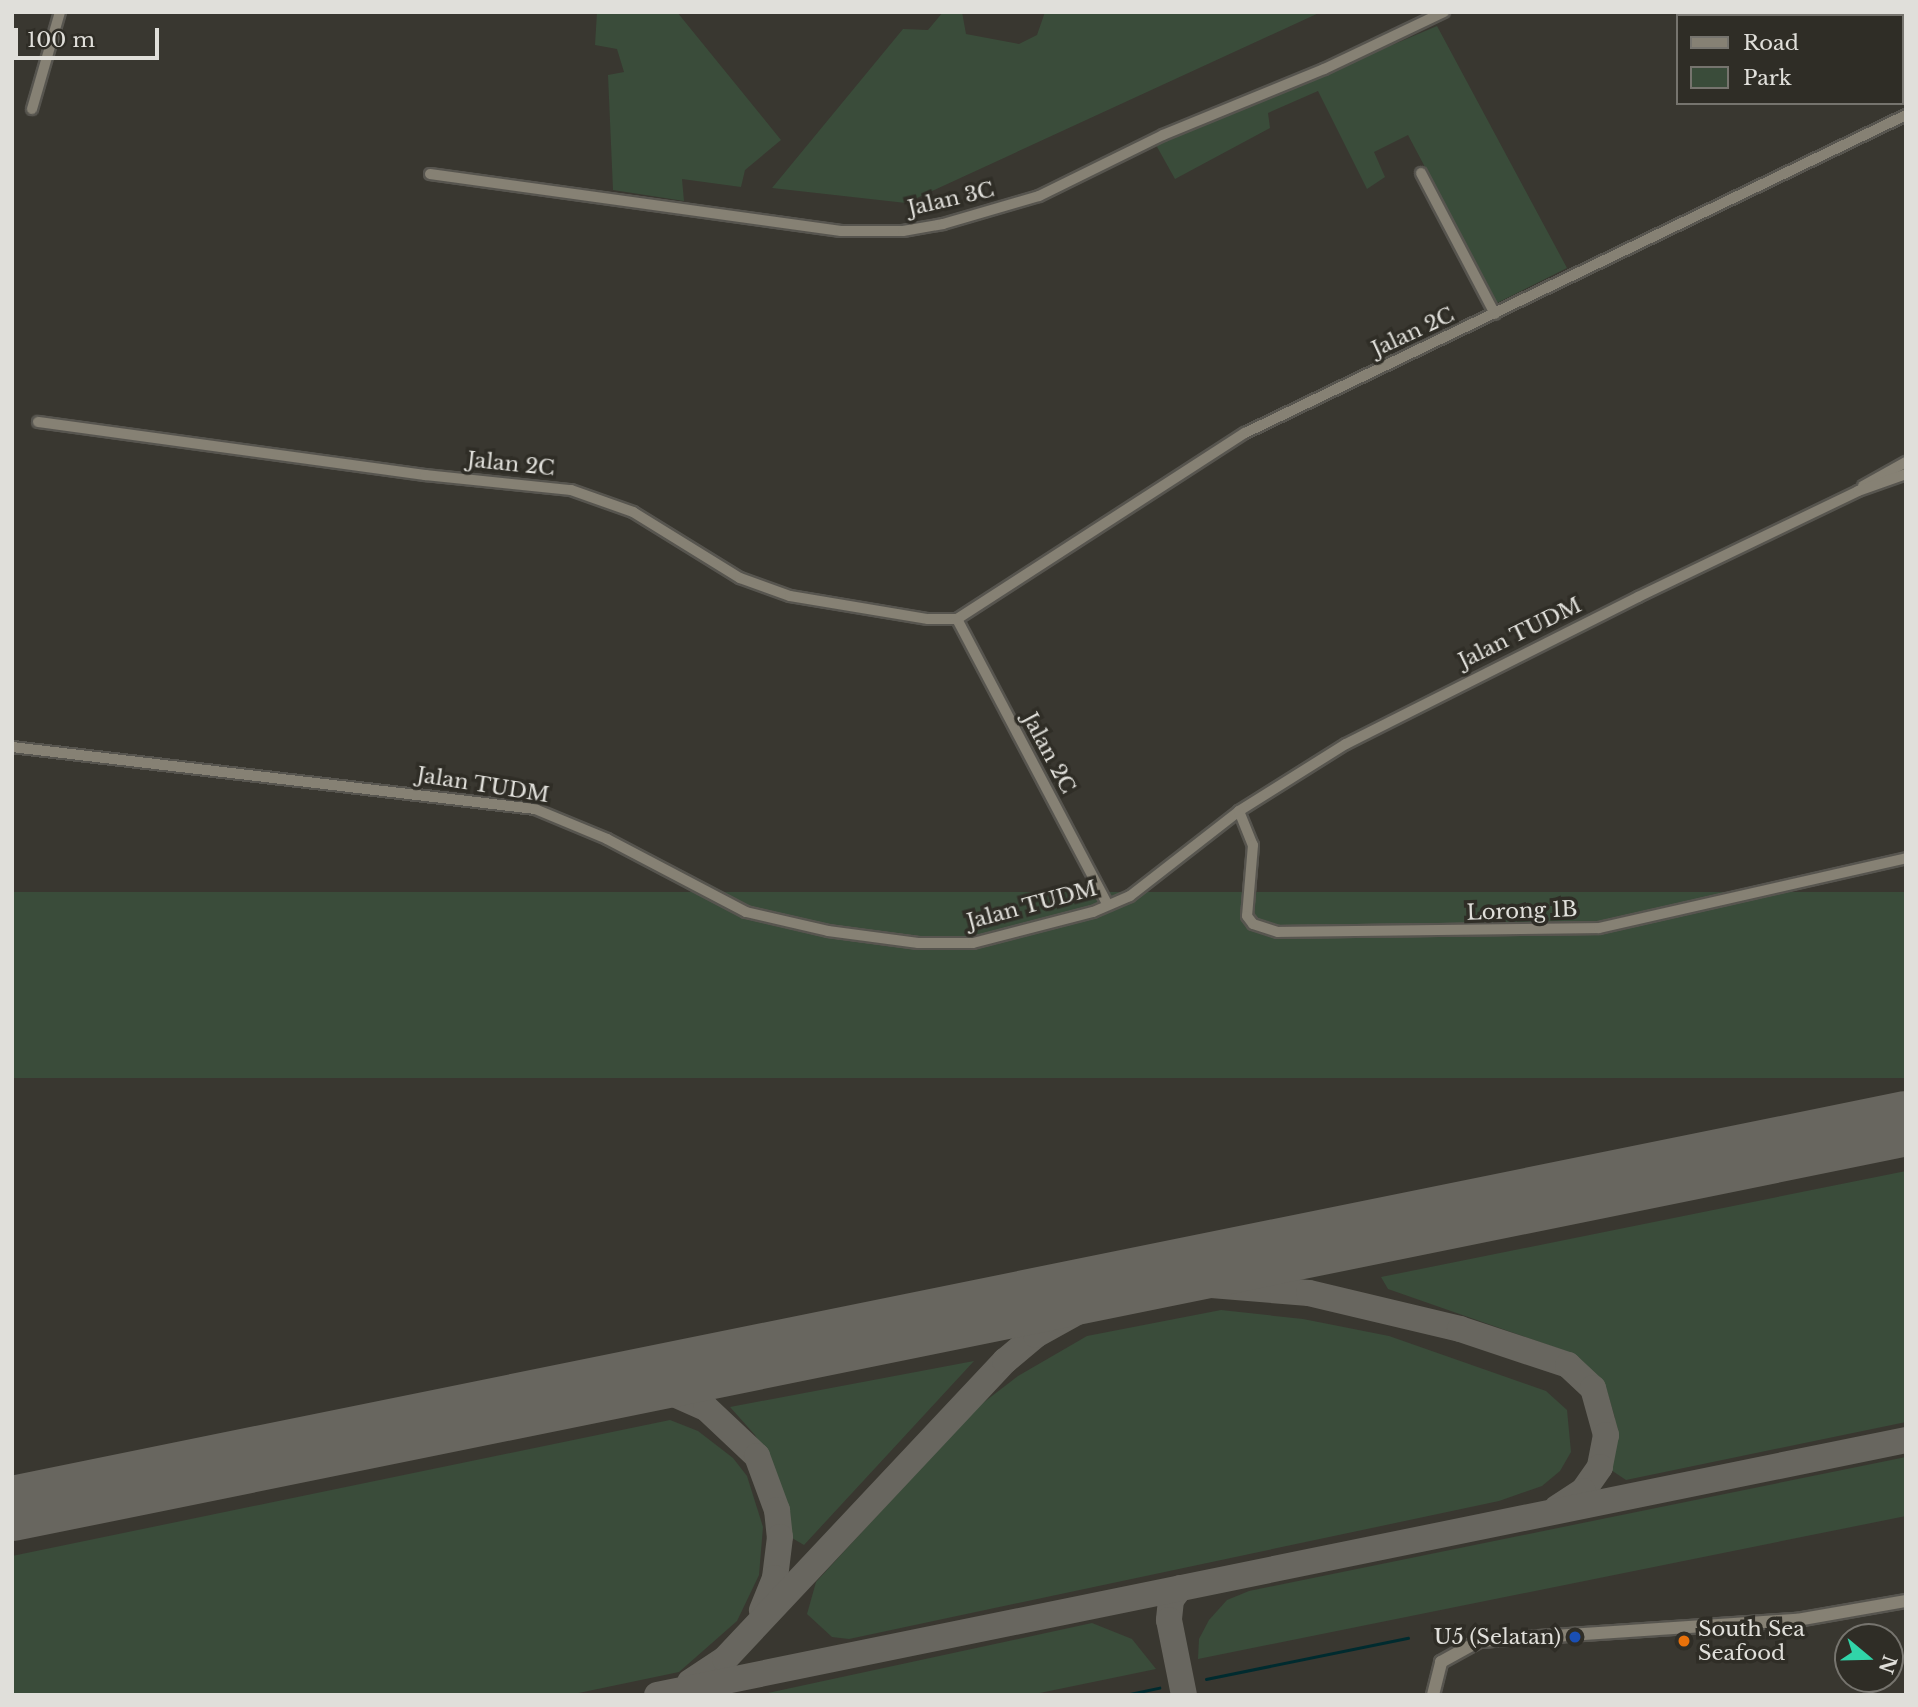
<!DOCTYPE html>
<html>
<head>
<meta charset="utf-8">
<style>
	body { margin:0 }
	#map { position:relative; width:1918px; height:1707px; overflow:hidden; background:#393730; font-family:"Libre Baskerville",serif }
	div>[style] { position:absolute }
	[style*='--x'] { left:calc(var(--x)*1px); top:calc(var(--y)*1px); width:calc(var(--w)*1px); rotate:calc(var(--a)*1deg) }
	.green>* { inset:0; background:#3a4c3a; transform-origin:0 0 }
	.stream>* { height:2.5px; margin:-1.25px; padding:0 1.25px; transform-origin:1.25px; border-radius:1.25px; background:#002b2f }
	.taxiway>* { height:26px; margin:-13px; padding:0 13px; transform-origin:13px; border-radius:13px; background:#68665f }
	.runway>* { height:65px; margin:-32.5px; padding:0 32.5px; transform-origin:32.5px; border-radius:32.5px; background:#68665f }
	.roads { filter:drop-shadow(2px 0 #57554f) drop-shadow(-2px 0 #57554f) drop-shadow(0 2px #57554f) drop-shadow(0 -2px #57554f) }
	.minor>* { height:10px; margin:-5px; padding:0 5px; transform-origin:5px; border-radius:5px; background:#868174 }
	.tertiary>* { height:12px; margin:-6px; padding:0 6px; transform-origin:6px; border-radius:6px; background:#868174 }
	.dots>* { width:19px; height:19px; translate:-50% -50%; box-sizing:border-box; border:4px solid #2f2d26; border-radius:50% }
	span { translate:-50% -50%; white-space:nowrap; text-align:center; line-height:1.15; -webkit-text-stroke:7px #2f2d26; paint-order:stroke }
	.street-label { font-size:21px; color:#e0dfda }
	.poi-label { font-size:21px; color:#e0dfda }
	.left { translate:0 -50%; text-align:left }
	.right { translate:-100% -50%; text-align:right }
	.frame { position:absolute; inset:0; border:14px solid #e0dfda; pointer-events:none }
	.legend { position:absolute; left:1676px; top:14px; width:228px; height:91px; box-sizing:border-box; background:#2f2d26; border:2px solid #76746e; margin:0; padding:9px 12px; list-style:none; font-size:21px; color:#e0dfda }
	.legend li { display:flex; align-items:center; gap:14px; height:35px }
	.legend b { width:35px; border:2px solid #76746e }
	.north { position:absolute; left:1834px; top:1623px; width:70px; height:70px; box-sizing:border-box; background:#2f2d26; border:2px solid #76746e; border-radius:50%; rotate:109deg; font-size:19px; font-weight:700; line-height:28px; text-align:center; color:#e0dfda }
	.north::after { content:''; display:block; margin:auto; width:24px; height:32px; background:#31d4a9; clip-path:polygon(50% 0,100% 100%,50% 72%,0 100%) }
	.scale { position:absolute; left:14px; top:28px; width:145px; height:32px; box-sizing:border-box; border:4px solid #e0dfda; border-top:0; padding-left:9px; font-size:21px; line-height:24px; white-space:nowrap; color:#e0dfda; -webkit-text-stroke:5px #2f2d26; paint-order:stroke }
</style>
</head>
<body>
<div id="map">
	<div class="green">
		<i style="clip-path:polygon(597px 12px,677px 12px,781px 140px,745px 170px,741px 187px,682px 179px,684px 201px,613px 190px,608px 75px,624px 72px,617px 49px,595px 45px)"></i>
		<i style="clip-path:polygon(943px 12px,962px 12px,966px 34px,1019px 44px,1037px 35px,1045px 12px,1321px 12px,906px 203px,772px 188px,903px 29px,928px 30px)"></i>
		<i style="clip-path:polygon(1437px 26px,1567px 268px,1497px 303px,1408px 135px,1374px 152px,1385px 177px,1367px 189px,1318px 91px,1268px 113px,1270px 128px,1175px 179px,1156px 145px)"></i>
		<i style="left:1906px;top:892px;width:186px;height:1931px;rotate:90deg"></i>
		<i style="clip-path:polygon(1906px 1171px,1906px 1422px,1626px 1480px,1611px 1470px,1615px 1418px,1607px 1391px,1574px 1354px,1388px 1289px,1381px 1277px)"></i>
		<i style="clip-path:polygon(1221px 1310px,1303px 1319px,1389px 1336px,1546px 1391px,1567px 1410px,1571px 1452px,1560px 1471px,1542px 1486px,1499px 1501px,849px 1639px,832px 1637px,807px 1614px,816px 1582px,975px 1409px,1018px 1376px,1087px 1336px)"></i>
		<i style="clip-path:polygon(974px 1361px,804px 1545px,792px 1538px,776px 1472px,755px 1435px,730px 1407px)"></i>
		<i style="clip-path:polygon(670px 1420px,698px 1431px,733px 1458px,747px 1476px,763px 1527px,759px 1575px,737px 1621px,679px 1672px,569px 1695px,12px 1695px,12px 1556px)"></i>
		<i style="clip-path:polygon(1906px 1457px,1906px 1516px,1198px 1659px,1199px 1639px,1209px 1620px,1227px 1600px,1249px 1591px)"></i>
		<i style="clip-path:polygon(1092px 1623px,1132px 1639px,1156px 1669px,1030px 1695px,759px 1695px)"></i>
	</div>
	<div class="stream">
		<i style="--x:1206;--y:1679;--w:206;--a:-11.5"></i>
		<i style="--x:1125;--y:1695;--w:35;--a:-12"></i>
	</div>
	<div class="taxiway">
		<i style="--x:1074;--y:1292;--w:125;--a:-3.7"></i>
		<i style="--x:1199;--y:1284;--w:110;--a:4.7"></i>
		<i style="--x:1309;--y:1293;--w:155;--a:13.4"></i>
		<i style="--x:1460;--y:1329;--w:114;--a:18.4"></i>
		<i style="--x:1568;--y:1365;--w:34;--a:43"></i>
		<i style="--x:1593;--y:1388;--w:49;--a:74.5"></i>
		<i style="--x:1606;--y:1435;--w:33;--a:101"></i>
		<i style="--x:1600;--y:1467;--w:29;--a:125"></i>
		<i style="--x:1583;--y:1491;--w:31;--a:147"></i>
		<i style="--x:590;--y:1390;--w:39;--a:-6"></i>
		<i style="--x:629;--y:1386;--w:44;--a:9.2"></i>
		<i style="--x:672;--y:1393;--w:37;--a:24"></i>
		<i style="--x:706;--y:1408;--w:70;--a:43.3"></i>
		<i style="--x:757;--y:1456;--w:58;--a:69.7"></i>
		<i style="--x:777;--y:1510;--w:27;--a:84"></i>
		<i style="--x:780;--y:1537;--w:41;--a:97"></i>
		<i style="--x:775;--y:1578;--w:35;--a:112"></i>
		<i style="--x:1180;--y:1588;--w:15;--a:127"></i>
		<i style="--x:1171;--y:1600;--w:20;--a:96"></i>
		<i style="--x:1169;--y:1620;--w:76;--a:78.7"></i>
		<i style="--x:690;--y:1682;--w:42;--a:-33.3"></i>
		<i style="--x:725;--y:1659;--w:409;--a:-46.8"></i>
		<i style="--x:1005;--y:1361;--w:40;--a:-40"></i>
		<i style="--x:1036;--y:1335;--w:82;--a:-29.1"></i>
		<i style="--x:657;--y:1695;--w:1275;--a:-11.54"></i>
	</div>
	<div class="runway">
		<i style="--x:12;--y:1508;--w:1933;--a:-11.49"></i>
	</div>
	<div class="roads">
		<div class="minor">
			<i style="--x:32;--y:109;--w:101;--a:-73.9"></i>
			<i style="--x:1421;--y:173;--w:159;--a:62.3"></i>
			<i style="--x:430;--y:174;--w:415;--a:7.9"></i>
			<i style="--x:841;--y:231;--w:62;--a:0"></i>
			<i style="--x:903;--y:231;--w:41;--a:-9.9"></i>
			<i style="--x:943;--y:224;--w:100;--a:-16.3"></i>
			<i style="--x:1039;--y:196;--w:138;--a:-26.2"></i>
			<i style="--x:1163;--y:135;--w:174;--a:-22.3"></i>
			<i style="--x:1324;--y:69;--w:133;--a:-25.4"></i>
			<i style="--x:38;--y:422;--w:391;--a:7.8"></i>
			<i style="--x:425;--y:475;--w:147;--a:5.9"></i>
			<i style="--x:571;--y:490;--w:66;--a:19.5"></i>
			<i style="--x:633;--y:512;--w:126;--a:31.7"></i>
			<i style="--x:740;--y:578;--w:53;--a:19.8"></i>
			<i style="--x:790;--y:596;--w:140;--a:9.5"></i>
			<i style="--x:928;--y:619;--w:29;--a:0"></i>
			<i style="--x:957;--y:619;--w:343;--a:-32.9"></i>
			<i style="--x:1245;--y:433;--w:734;--a:-25.69"></i>
			<i style="--x:1863;--y:486;--w:49;--a:-29.2"></i>
			<i style="--x:957;--y:619;--w:323;--a:62.2"></i>
			<i style="--x:12;--y:747;--w:527;--a:6.76"></i>
			<i style="--x:535;--y:809;--w:78;--a:22.6"></i>
			<i style="--x:607;--y:839;--w:157;--a:27.7"></i>
			<i style="--x:746;--y:912;--w:84;--a:13"></i>
			<i style="--x:828;--y:931;--w:91;--a:7.6"></i>
			<i style="--x:918;--y:943;--w:55;--a:0"></i>
			<i style="--x:973;--y:943;--w:124;--a:-14.5"></i>
			<i style="--x:1093;--y:912;--w:40;--a:-23.4"></i>
			<i style="--x:1130;--y:896;--w:138;--a:-37.9"></i>
			<i style="--x:1239;--y:811;--w:126;--a:-32.1"></i>
			<i style="--x:1346;--y:744;--w:327;--a:-26.7"></i>
			<i style="--x:1638;--y:597;--w:244;--a:-25.7"></i>
			<i style="--x:1858;--y:491;--w:51;--a:-19.5"></i>
			<i style="--x:1239;--y:811;--w:37;--a:68"></i>
			<i style="--x:1253;--y:845;--w:71;--a:94.8"></i>
			<i style="--x:1247;--y:916;--w:10;--a:53"></i>
			<i style="--x:1253;--y:924;--w:26;--a:18"></i>
			<i style="--x:1278;--y:932;--w:321;--a:-0.7"></i>
			<i style="--x:1599;--y:928;--w:315;--a:-12.8"></i>
		</div>
		<div class="tertiary">
			<i style="--x:1433;--y:1695;--w:34;--a:-76"></i>
			<i style="--x:1441;--y:1662;--w:43;--a:-28.9"></i>
			<i style="--x:1479;--y:1641;--w:319;--a:-3.8"></i>
			<i style="--x:1797;--y:1620;--w:111;--a:-9.9"></i>
		</div>
	</div>
	<div class="dots">
		<i style="left:1575px;top:1637px;background:#1a4fb4"></i>
		<i style="left:1684px;top:1641px;background:#e8710a"></i>
	</div>
	<div class="street-label">
		<span style="left:951px;top:199px;rotate:-13deg">Jalan 3C</span>
		<span style="left:1413px;top:332px;rotate:-25deg">Jalan 2C</span>
		<span style="left:511px;top:464px;rotate:6deg">Jalan 2C</span>
		<span style="left:1520px;top:633px;rotate:-26deg">Jalan TUDM</span>
		<span style="left:1049px;top:753px;rotate:62deg">Jalan 2C</span>
		<span style="left:483px;top:785px;rotate:9deg">Jalan TUDM</span>
		<span style="left:1032px;top:905px;rotate:-15deg">Jalan TUDM</span>
		<span style="left:1522px;top:911px;rotate:-2deg">Lorong 1B</span>
	</div>
	<div class="poi-label">
		<span class="left" style="left:1698px;top:1641px">South Sea<br>Seafood</span>
		<span class="right" style="left:1561px;top:1637px">U5 (Selatan)</span>
	</div>
	<div class="frame"></div>
	<ul class="legend">
	<li><b style="height:9px;background:#868174"></b>Road</li>
	<li><b style="height:19px;background:#3a4c3a"></b>Park</li>
	</ul>
	<div class="north">N</div>
	<div class="scale">100 m</div>
</div>
</body>
</html>
